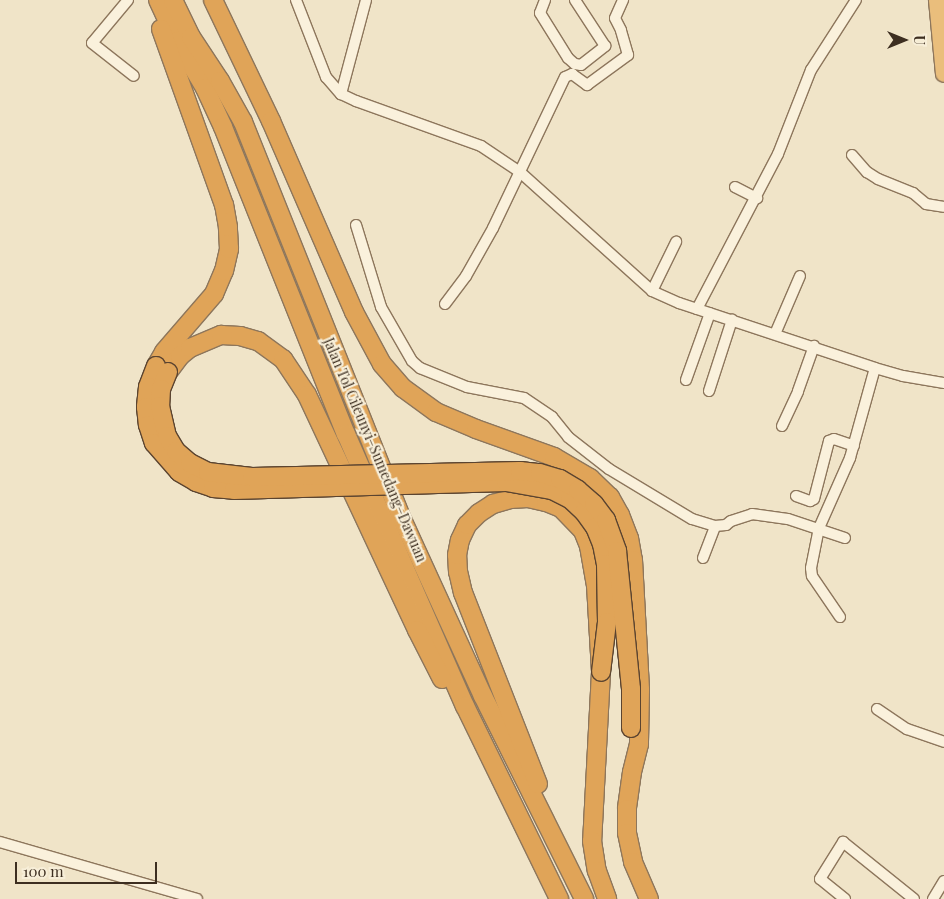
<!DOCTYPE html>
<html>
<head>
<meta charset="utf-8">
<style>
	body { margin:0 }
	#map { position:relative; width:944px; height:899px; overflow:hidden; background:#f0e4c8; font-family:"Playfair Display",serif }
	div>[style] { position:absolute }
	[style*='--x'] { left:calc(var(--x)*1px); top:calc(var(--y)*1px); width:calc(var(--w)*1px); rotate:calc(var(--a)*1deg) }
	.roads { filter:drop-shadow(1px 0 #8d765c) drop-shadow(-1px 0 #8d765c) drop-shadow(0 1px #8d765c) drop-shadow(0 -1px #8d765c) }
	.minor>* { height:10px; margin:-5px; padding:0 5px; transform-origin:5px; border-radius:5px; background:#faf1dc }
	.trunk>* { height:16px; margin:-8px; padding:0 8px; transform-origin:8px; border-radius:8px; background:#eabe7c }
	.motorway>* { height:18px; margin:-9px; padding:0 9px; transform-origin:9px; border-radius:9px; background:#e0a458 }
	.bridges { filter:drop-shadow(1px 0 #5b4430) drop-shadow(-1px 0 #5b4430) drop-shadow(0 1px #5b4430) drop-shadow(0 -1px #5b4430) }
	.motorway-bridge>* { height:18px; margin:-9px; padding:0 9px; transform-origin:9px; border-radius:9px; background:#e0a458 }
	span { translate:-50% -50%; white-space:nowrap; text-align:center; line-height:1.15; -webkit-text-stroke:4.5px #f7eed8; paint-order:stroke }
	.street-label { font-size:14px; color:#3d2e20 }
	.north { position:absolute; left:879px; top:15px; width:50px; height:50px; -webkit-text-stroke:4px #f7eed8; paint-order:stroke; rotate:90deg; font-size:14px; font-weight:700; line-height:20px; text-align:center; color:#3d2e20 }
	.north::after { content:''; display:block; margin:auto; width:18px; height:22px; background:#3d2e20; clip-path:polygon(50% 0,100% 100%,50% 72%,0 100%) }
	.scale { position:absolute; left:15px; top:862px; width:142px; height:22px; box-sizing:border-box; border:2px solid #3d2e20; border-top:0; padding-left:6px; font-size:15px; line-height:18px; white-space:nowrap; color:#3d2e20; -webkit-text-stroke:4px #f7eed8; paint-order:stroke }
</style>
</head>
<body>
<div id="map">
	<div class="roads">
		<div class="minor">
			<i style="--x:128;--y:0;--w:56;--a:129.9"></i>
			<i style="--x:92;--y:43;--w:53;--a:38.2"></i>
			<i style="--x:296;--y:0;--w:83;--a:68.7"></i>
			<i style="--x:326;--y:77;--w:23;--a:49"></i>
			<i style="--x:341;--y:94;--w:17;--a:25"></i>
			<i style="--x:356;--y:101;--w:133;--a:19.8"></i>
			<i style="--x:481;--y:146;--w:47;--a:33.7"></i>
			<i style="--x:520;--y:172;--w:178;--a:42"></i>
			<i style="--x:652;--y:291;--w:30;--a:24"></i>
			<i style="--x:679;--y:303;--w:206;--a:18.3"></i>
			<i style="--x:875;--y:368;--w:29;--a:16"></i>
			<i style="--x:903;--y:376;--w:42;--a:9.7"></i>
			<i style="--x:545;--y:0;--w:14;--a:111"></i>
			<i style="--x:540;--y:13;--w:53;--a:58.1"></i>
			<i style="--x:568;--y:58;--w:9;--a:41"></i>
			<i style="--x:575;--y:64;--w:6;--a:9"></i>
			<i style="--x:581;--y:65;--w:31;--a:-38"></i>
			<i style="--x:605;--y:46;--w:55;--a:-123.1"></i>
			<i style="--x:341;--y:94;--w:97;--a:-75.1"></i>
			<i style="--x:852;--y:155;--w:23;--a:49"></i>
			<i style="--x:867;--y:172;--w:13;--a:32"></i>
			<i style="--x:878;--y:179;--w:38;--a:22"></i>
			<i style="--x:913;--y:193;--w:17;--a:40"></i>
			<i style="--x:926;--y:204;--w:18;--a:9"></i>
			<i style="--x:735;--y:187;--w:25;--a:27"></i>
			<i style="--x:356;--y:225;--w:86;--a:73"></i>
			<i style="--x:381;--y:307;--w:62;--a:60.1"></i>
			<i style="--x:412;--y:361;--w:11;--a:41"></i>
			<i style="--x:420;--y:368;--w:51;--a:22"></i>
			<i style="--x:467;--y:387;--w:58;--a:10.9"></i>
			<i style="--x:524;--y:398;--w:34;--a:34"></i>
			<i style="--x:552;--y:417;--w:26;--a:51"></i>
			<i style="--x:568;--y:437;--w:52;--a:38"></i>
			<i style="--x:609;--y:469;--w:97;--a:31.1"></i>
			<i style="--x:692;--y:519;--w:24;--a:17"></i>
			<i style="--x:652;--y:291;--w:55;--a:-63.9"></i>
			<i style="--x:445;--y:304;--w:35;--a:-53"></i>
			<i style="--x:466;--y:276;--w:55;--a:-60.6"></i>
			<i style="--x:493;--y:228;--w:167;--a:-64.5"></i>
			<i style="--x:565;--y:77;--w:8;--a:-23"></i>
			<i style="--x:572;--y:74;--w:19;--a:36"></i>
			<i style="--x:587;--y:85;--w:51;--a:-36.2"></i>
			<i style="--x:628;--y:55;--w:26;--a:-106"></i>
			<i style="--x:621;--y:30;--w:13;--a:-117"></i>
			<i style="--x:615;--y:18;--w:20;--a:-66"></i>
			<i style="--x:697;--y:309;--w:175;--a:-62.4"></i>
			<i style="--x:778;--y:154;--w:90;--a:-68.6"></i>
			<i style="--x:811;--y:70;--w:83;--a:-57.3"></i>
			<i style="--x:775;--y:334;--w:63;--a:-66.7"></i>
			<i style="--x:686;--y:380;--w:71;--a:-70.3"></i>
			<i style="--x:709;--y:391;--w:75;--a:-72.1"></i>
			<i style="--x:782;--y:426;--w:38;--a:-65"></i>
			<i style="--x:798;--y:391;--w:48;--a:-70.4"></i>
			<i style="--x:796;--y:496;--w:15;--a:20"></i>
			<i style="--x:810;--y:501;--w:4;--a:-27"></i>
			<i style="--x:814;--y:499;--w:60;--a:-75.5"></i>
			<i style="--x:829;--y:441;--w:5;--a:-22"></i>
			<i style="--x:834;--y:439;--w:21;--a:19"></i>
			<i style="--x:703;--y:558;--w:34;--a:-69"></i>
			<i style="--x:715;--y:526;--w:11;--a:-5"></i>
			<i style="--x:726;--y:525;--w:6;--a:-39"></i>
			<i style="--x:731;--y:521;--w:22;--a:-18"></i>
			<i style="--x:752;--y:514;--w:36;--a:8"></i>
			<i style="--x:788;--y:519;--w:60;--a:18.4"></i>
			<i style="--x:840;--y:617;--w:50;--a:-124.3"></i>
			<i style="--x:812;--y:576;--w:8;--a:-97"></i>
			<i style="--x:811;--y:568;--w:41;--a:-78.7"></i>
			<i style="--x:819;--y:528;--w:77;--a:-66.1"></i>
			<i style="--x:850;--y:458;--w:93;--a:-74.5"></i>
			<i style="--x:877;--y:709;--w:36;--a:34"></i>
			<i style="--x:907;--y:729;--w:39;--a:19"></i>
			<i style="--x:0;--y:842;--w:205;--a:16.1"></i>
			<i style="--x:845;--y:899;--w:32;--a:-141"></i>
			<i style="--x:820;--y:879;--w:44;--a:-58.1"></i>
			<i style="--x:843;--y:842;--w:91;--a:38.8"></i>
			<i style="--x:933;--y:899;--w:21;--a:-59"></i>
		</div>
		<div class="trunk">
			<i style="--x:937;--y:0;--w:74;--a:84.6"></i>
		</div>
		<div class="motorway">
			<i style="--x:158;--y:0;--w:45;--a:65.1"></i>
			<i style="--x:177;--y:41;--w:55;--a:59.2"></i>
			<i style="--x:205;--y:88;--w:43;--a:65.2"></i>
			<i style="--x:223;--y:127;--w:331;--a:68.2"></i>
			<i style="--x:346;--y:434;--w:297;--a:66.4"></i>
			<i style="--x:465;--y:706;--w:215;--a:64"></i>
			<i style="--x:173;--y:0;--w:41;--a:64.1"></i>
			<i style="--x:191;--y:37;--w:53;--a:56.6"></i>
			<i style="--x:220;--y:81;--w:47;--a:60.7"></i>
			<i style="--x:243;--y:122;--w:423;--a:68.2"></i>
			<i style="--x:400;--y:515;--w:199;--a:65.4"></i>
			<i style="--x:483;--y:696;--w:227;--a:63.5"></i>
			<i style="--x:213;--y:0;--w:134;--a:64.4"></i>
			<i style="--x:271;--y:121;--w:208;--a:66.5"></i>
			<i style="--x:354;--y:312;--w:59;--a:61.7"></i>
			<i style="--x:382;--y:364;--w:32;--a:49"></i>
			<i style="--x:403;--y:388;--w:41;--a:36"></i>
			<i style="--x:436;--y:412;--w:43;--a:23"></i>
			<i style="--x:476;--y:429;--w:83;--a:19.7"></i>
			<i style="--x:554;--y:457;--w:42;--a:30.3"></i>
			<i style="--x:590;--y:478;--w:28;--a:44"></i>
			<i style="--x:610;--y:497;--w:21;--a:61"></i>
			<i style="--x:620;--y:515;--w:25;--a:69"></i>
			<i style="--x:629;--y:538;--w:22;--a:80"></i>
			<i style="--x:633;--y:560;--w:130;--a:86.9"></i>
			<i style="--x:640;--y:690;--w:54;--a:91.1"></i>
			<i style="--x:639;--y:744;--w:29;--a:104"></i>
			<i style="--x:632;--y:772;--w:37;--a:98"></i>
			<i style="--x:627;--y:809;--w:24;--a:90"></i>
			<i style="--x:627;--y:833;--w:30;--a:78"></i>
			<i style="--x:633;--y:862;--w:40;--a:66.6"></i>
			<i style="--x:156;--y:366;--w:16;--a:-60"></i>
			<i style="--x:164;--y:352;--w:77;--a:-49.2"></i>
			<i style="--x:214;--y:294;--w:25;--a:-67"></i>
			<i style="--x:224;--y:271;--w:23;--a:-77"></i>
			<i style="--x:229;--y:249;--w:22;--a:-93"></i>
			<i style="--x:228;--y:227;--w:22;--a:-100"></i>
			<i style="--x:224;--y:205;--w:187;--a:-109.7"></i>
			<i style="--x:168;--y:372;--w:20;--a:-53"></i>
			<i style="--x:180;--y:356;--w:13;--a:-39"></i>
			<i style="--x:190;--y:348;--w:34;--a:-23"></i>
			<i style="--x:221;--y:335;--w:19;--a:3"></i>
			<i style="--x:240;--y:336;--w:19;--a:16"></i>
			<i style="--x:258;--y:341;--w:31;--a:36"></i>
			<i style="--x:283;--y:359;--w:43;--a:56.3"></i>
			<i style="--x:307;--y:395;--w:259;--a:64.9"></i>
			<i style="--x:417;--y:630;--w:55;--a:63"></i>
			<i style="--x:538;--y:784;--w:205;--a:-111.4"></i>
			<i style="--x:463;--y:593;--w:22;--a:-103"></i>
			<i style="--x:458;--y:572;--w:17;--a:-93"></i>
			<i style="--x:457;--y:555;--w:15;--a:-79"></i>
			<i style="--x:460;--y:540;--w:17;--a:-65"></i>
			<i style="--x:467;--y:525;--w:17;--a:-45"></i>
			<i style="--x:479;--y:513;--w:17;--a:-33"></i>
			<i style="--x:493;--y:504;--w:18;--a:-16"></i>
			<i style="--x:510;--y:499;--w:18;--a:-3"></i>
			<i style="--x:528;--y:498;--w:18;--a:13"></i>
			<i style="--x:546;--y:502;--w:16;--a:22"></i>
			<i style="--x:561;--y:508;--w:32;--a:46"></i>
			<i style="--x:583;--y:531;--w:16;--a:68"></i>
			<i style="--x:589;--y:546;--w:40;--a:80"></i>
			<i style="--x:596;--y:585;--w:87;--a:86.7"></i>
			<i style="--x:601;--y:672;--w:169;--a:93"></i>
			<i style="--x:592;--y:841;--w:30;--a:81"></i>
			<i style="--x:597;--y:871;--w:30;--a:70"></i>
		</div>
	</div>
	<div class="bridges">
		<div class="motorway-bridge">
			<i style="--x:156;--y:366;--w:22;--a:111"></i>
			<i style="--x:148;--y:387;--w:20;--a:96"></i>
			<i style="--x:146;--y:407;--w:18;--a:84"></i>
			<i style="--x:148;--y:425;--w:19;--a:72"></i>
			<i style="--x:154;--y:443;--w:38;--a:49"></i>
			<i style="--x:179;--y:472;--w:20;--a:30"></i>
			<i style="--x:196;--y:482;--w:18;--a:19"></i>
			<i style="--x:213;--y:488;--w:21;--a:5"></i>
			<i style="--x:234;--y:490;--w:272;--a:-1.7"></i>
			<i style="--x:506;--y:482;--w:47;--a:9.9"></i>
			<i style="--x:552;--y:490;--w:20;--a:27"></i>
			<i style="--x:570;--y:499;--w:19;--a:43"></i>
			<i style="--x:584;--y:512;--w:19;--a:54"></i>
			<i style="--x:595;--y:527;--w:18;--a:68"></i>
			<i style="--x:602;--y:544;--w:20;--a:79"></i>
			<i style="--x:606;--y:564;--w:58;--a:89"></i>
			<i style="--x:607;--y:622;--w:50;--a:96.8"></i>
			<i style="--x:168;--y:372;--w:18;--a:112"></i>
			<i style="--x:161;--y:389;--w:17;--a:93"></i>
			<i style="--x:160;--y:406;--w:31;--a:77"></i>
			<i style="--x:167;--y:436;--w:17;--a:59"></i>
			<i style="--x:176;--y:451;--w:18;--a:41"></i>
			<i style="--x:190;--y:463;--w:20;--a:27"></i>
			<i style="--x:208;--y:472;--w:44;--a:6.5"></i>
			<i style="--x:252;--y:477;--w:268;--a:-1.3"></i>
			<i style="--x:520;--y:471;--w:20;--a:6"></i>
			<i style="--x:540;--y:473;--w:21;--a:17"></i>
			<i style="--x:560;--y:479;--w:21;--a:31"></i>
			<i style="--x:578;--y:490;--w:21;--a:41"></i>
			<i style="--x:594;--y:504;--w:20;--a:53"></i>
			<i style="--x:606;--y:520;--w:33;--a:70"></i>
			<i style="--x:617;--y:551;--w:139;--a:84.2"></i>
			<i style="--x:631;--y:689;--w:39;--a:90"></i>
		</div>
	</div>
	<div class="street-label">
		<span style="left:375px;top:450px;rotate:67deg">Jalan Tol Cileunyi–Sumedang–Dawuan</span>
	</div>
	<div class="north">U</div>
	<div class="scale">100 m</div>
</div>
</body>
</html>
